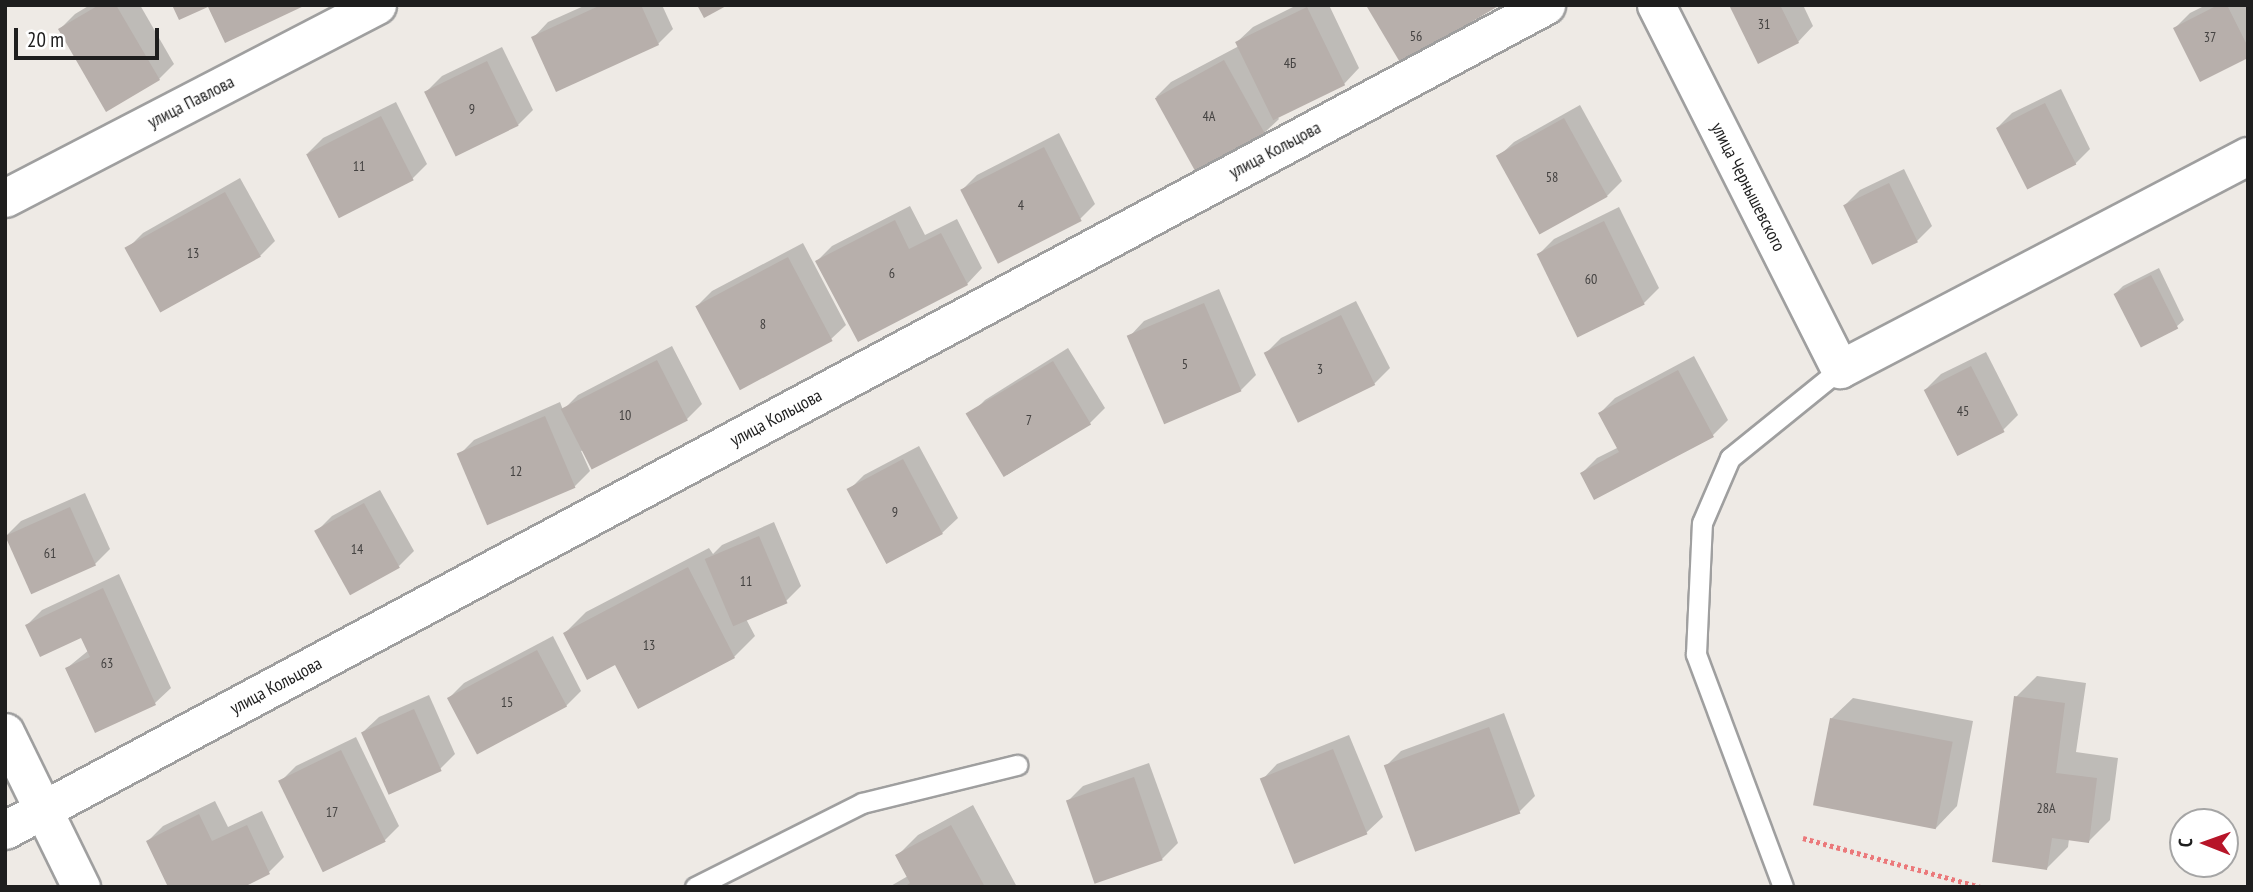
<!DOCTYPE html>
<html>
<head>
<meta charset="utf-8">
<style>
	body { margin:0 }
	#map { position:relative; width:2253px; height:892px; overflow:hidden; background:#eeeae5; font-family:"PT Sans Narrow",sans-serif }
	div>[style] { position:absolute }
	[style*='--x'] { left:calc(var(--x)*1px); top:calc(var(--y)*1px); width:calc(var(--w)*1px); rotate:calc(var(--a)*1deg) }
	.shadow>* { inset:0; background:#0003 }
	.building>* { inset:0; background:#b7afab; transform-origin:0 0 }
	.path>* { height:4.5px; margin-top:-2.25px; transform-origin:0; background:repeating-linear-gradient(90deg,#eb797b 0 3.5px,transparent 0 7px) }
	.roads { filter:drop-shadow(2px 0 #9f9f9f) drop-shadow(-2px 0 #9f9f9f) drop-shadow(0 2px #9f9f9f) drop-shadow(0 -2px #9f9f9f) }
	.lane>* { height:19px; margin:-9.5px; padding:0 9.5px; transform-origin:9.5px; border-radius:9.5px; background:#fff }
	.street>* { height:37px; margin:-18.5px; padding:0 18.5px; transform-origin:18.5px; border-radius:18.5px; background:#fff }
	span { translate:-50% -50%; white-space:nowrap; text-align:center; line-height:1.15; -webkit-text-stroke:7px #fff; paint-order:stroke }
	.number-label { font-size:14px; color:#444241 }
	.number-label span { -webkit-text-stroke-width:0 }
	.street-label { font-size:18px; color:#1e1e1e }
	.frame { position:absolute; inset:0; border:7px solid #1e1e1e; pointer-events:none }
	.north { position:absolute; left:2169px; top:808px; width:70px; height:70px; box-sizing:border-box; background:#fff; border:2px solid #a5a5a5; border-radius:50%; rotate:271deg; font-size:19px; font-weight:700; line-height:28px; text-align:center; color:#1e1e1e }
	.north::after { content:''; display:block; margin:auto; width:24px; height:32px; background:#b71529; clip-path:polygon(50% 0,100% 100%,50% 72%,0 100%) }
	.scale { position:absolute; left:14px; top:28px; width:145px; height:32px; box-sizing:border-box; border:4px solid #1e1e1e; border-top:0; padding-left:9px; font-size:21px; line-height:24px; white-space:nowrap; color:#1e1e1e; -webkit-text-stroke:5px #fff; paint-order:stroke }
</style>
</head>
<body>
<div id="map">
	<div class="shadow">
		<i style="clip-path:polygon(90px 5px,140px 5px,174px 64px,159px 79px,60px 29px,75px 14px)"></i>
		<i style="clip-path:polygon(586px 5px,662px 5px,673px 29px,658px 44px,533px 38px,548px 22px)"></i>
		<i style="clip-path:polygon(1297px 5px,1329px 5px,1359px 68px,1344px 84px,1277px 116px,1279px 119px,1263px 134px,1156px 97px,1171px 82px,1239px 46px,1237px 42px,1253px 27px)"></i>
		<i style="clip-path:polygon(1730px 5px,1803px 5px,1813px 26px,1798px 42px,1758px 62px)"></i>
		<i style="clip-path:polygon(2206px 5px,2248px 5px,2248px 56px,2175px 28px,2190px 13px)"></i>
		<i style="clip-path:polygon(502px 47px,533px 110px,518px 125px,427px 91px,442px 76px)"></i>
		<i style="clip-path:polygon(2061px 89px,2090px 149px,2075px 164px,1997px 128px,2012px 113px)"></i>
		<i style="clip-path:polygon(396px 102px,427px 164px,412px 179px,308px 153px,323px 138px)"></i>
		<i style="clip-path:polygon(1580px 105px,1622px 181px,1607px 196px,1498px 157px,1514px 142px)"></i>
		<i style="clip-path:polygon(1059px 133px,1095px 204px,1080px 219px,998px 261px,962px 190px,977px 175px)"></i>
		<i style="clip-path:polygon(1904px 169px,1932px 226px,1917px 241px,1845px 205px,1860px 190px)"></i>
		<i style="clip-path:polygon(240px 178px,275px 241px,260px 256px,128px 248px,143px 233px)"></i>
		<i style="clip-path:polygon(910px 206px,925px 235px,957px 219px,982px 268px,967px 284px,817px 261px,832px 246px)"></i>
		<i style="clip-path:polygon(1619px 207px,1659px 288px,1644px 303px,1539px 254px,1554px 239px)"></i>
		<i style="clip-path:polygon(803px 243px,846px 325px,830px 340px,697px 306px,712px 291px)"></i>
		<i style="clip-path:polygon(2159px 268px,2184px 320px,2176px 327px,2115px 294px,2123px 286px)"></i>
		<i style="clip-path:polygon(1219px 289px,1256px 375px,1241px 390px,1129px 337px,1144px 321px)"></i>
		<i style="clip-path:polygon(1356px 301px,1390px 368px,1374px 384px,1299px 420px,1266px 353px,1281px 338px)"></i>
		<i style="clip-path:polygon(672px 346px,702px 404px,687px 419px,581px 451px,590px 471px,575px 486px,459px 455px,474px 440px,560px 402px,563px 410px,578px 395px)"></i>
		<i style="clip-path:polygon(1068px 348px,1105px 408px,1090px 423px,1007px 475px,970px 415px,985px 400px)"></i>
		<i style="clip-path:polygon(1986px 352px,2018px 415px,2003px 430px,1925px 390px,1941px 374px)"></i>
		<i style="clip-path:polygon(1694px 356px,1728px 420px,1713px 435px,1582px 473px,1597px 458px,1619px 447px,1600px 413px,1615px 398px)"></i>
		<i style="clip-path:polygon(919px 446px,958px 518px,942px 533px,888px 562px,849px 490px,864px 475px)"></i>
		<i style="clip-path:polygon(380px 490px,414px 551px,399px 566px,317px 531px,332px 516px)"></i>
		<i style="clip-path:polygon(85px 493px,110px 549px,95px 564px,6px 536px,21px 521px)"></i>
		<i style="clip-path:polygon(774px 522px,801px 586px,786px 601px,746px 619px,755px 636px,734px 657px,616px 663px,565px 633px,586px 612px,709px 548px,713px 554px,722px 545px)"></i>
		<i style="clip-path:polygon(119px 574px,171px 688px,155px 703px,96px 730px,67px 668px,89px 650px,82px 635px,27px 625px,42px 610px)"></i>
		<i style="clip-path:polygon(553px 636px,581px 691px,566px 706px,449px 698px,464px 683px)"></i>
		<i style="clip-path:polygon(2037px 676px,2086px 683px,2076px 752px,2118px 758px,2110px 820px,2088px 842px,2069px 839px,2068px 847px,2047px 868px,2016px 697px)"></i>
		<i style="clip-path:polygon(429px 695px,455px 754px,440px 769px,363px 732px,379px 717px)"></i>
		<i style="clip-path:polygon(1853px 698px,1973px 721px,1957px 806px,1936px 828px,1831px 719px)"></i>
		<i style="clip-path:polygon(1504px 713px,1535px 796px,1520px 811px,1386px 766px,1401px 751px)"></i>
		<i style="clip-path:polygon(1349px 735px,1383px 817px,1367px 832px,1295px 862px,1262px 780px,1277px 764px)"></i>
		<i style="clip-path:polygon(356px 737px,399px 826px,384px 841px,281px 781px,296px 766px)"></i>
		<i style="clip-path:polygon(1149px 763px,1178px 843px,1162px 859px,1068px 801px,1083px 786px)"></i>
		<i style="clip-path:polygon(215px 801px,228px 827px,262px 811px,284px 857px,269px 872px,240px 887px,148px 841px,163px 826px)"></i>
		<i style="clip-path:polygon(973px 805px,1017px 887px,889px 887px,908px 876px,897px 856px,918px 835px)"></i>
	</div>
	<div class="building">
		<i style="clip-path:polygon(99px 5px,116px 5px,160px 80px,106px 112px,58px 29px)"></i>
		<i style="clip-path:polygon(172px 5px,306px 5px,225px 43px,208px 7px,179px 20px)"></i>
		<i style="clip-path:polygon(601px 5px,641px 5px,659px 45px,556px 92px,531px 37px)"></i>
		<i style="clip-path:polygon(697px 5px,728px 5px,704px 18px)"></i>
		<i style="clip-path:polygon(1370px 5px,1500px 5px,1401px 64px,1367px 7px)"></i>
		<i style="clip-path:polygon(1729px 5px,1780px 5px,1799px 43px,1758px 64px)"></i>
		<i style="clip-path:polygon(2218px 5px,2227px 5px,2248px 47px,2248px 58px,2200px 82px,2173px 28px)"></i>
		<i style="left:1307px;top:7px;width:87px;height:80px;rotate:64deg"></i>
		<i style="left:1224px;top:60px;width:85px;height:79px;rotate:61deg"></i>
		<i style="left:487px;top:61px;width:72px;height:70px;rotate:64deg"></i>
		<i style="left:2045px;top:103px;width:69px;height:55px;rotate:63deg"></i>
		<i style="left:381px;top:116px;width:72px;height:84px;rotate:63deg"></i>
		<i style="left:1564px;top:118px;width:90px;height:78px;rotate:61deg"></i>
		<i style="left:1044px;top:147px;width:83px;height:94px;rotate:63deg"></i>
		<i style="left:1889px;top:183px;width:66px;height:51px;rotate:64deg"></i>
		<i style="left:225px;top:192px;width:74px;height:115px;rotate:61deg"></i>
		<i style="clip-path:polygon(895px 220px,909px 249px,941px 233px,968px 285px,858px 342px,815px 261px)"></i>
		<i style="left:1604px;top:221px;width:93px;height:75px;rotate:64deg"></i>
		<i style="left:788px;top:257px;width:95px;height:105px;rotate:62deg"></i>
		<i style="left:2151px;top:275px;width:60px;height:42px;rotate:63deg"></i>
		<i style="left:1204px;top:303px;width:96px;height:84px;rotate:67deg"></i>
		<i style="left:1341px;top:315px;width:78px;height:86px;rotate:64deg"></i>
		<i style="left:657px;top:360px;width:68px;height:108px;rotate:63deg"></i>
		<i style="left:1053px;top:361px;width:74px;height:102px;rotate:59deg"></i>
		<i style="left:1971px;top:366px;width:74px;height:53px;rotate:63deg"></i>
		<i style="clip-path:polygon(1678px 370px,1714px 437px,1594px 500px,1580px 473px,1619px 452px,1598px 413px)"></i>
		<i style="left:545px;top:416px;width:78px;height:96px;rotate:67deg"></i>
		<i style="left:903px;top:459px;width:85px;height:64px;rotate:62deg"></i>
		<i style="left:364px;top:503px;width:74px;height:57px;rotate:61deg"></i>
		<i style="left:70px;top:507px;width:64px;height:71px;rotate:66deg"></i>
		<i style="left:759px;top:536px;width:73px;height:59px;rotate:67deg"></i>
		<i style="clip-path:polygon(688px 567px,735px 658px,638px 709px,615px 665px,587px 680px,563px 633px)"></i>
		<i style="clip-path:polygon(103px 588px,156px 705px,95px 733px,65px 668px,90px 657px,81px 638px,40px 657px,25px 625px)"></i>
		<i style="left:537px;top:650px;width:64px;height:102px;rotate:62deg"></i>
		<i style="clip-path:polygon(2014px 696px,2065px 703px,2056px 773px,2097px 778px,2089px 843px,2052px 838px,2047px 870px,1992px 862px)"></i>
		<i style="left:414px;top:709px;width:68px;height:58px;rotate:66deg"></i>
		<i style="left:1830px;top:718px;width:125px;height:89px;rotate:11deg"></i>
		<i style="left:1489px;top:727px;width:92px;height:112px;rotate:70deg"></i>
		<i style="left:1333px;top:749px;width:92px;height:79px;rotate:68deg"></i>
		<i style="left:341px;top:750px;width:102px;height:70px;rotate:64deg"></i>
		<i style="left:1134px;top:777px;width:88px;height:72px;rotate:71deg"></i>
		<i style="clip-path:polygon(199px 814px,212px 841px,247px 825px,270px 874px,244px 887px,168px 887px,146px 841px)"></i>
		<i style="clip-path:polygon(951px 825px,985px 887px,904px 887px,910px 883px,895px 855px)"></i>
	</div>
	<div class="path">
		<i style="--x:1803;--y:838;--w:185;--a:15.4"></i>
	</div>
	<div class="roads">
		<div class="lane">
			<i style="--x:695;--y:887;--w:187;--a:-26.7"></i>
			<i style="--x:862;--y:803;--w:160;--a:-13.8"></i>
			<i style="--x:1783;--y:887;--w:249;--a:-110.5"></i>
			<i style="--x:1696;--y:654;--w:131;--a:-87.4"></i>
			<i style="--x:1702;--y:523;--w:71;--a:-66.7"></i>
			<i style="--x:1730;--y:458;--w:141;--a:-39"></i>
		</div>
		<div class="street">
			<i style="--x:1656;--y:5;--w:408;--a:63.2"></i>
			<i style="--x:1840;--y:369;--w:460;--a:-27.6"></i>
			<i style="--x:5;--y:198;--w:419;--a:-27.4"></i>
			<i style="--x:5;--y:732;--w:173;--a:63.9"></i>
			<i style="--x:5;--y:830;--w:1748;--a:-28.16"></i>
		</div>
	</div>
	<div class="number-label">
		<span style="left:1764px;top:24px">31</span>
		<span style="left:1416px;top:36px">56</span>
		<span style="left:2210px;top:37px">37</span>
		<span style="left:1290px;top:63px">4Б</span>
		<span style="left:472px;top:109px">9</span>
		<span style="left:1209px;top:116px">4А</span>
		<span style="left:359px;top:166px">11</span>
		<span style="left:1552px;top:177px">58</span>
		<span style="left:1021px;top:205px">4</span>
		<span style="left:193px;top:253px">13</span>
		<span style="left:892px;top:273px">6</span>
		<span style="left:1591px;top:279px">60</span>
		<span style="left:763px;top:324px">8</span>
		<span style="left:1185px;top:364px">5</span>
		<span style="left:1320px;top:369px">3</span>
		<span style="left:1963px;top:411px">45</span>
		<span style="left:625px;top:415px">10</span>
		<span style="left:1029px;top:420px">7</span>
		<span style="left:516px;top:471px">12</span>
		<span style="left:895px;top:512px">9</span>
		<span style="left:357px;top:549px">14</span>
		<span style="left:50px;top:553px">61</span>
		<span style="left:746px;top:581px">11</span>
		<span style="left:649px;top:645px">13</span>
		<span style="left:107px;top:663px">63</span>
		<span style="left:507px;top:702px">15</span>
		<span style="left:2046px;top:808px">28А</span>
		<span style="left:332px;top:812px">17</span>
	</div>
	<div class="street-label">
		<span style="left:191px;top:102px;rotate:-27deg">улица Павлова</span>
		<span style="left:1275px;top:150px;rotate:-28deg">улица Кольцова</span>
		<span style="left:1748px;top:187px;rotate:63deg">улица Чернышевского</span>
		<span style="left:776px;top:418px;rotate:-28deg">улица Кольцова</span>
		<span style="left:276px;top:686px;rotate:-28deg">улица Кольцова</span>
	</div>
	<div class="frame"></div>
	<div class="north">С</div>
	<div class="scale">20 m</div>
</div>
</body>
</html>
